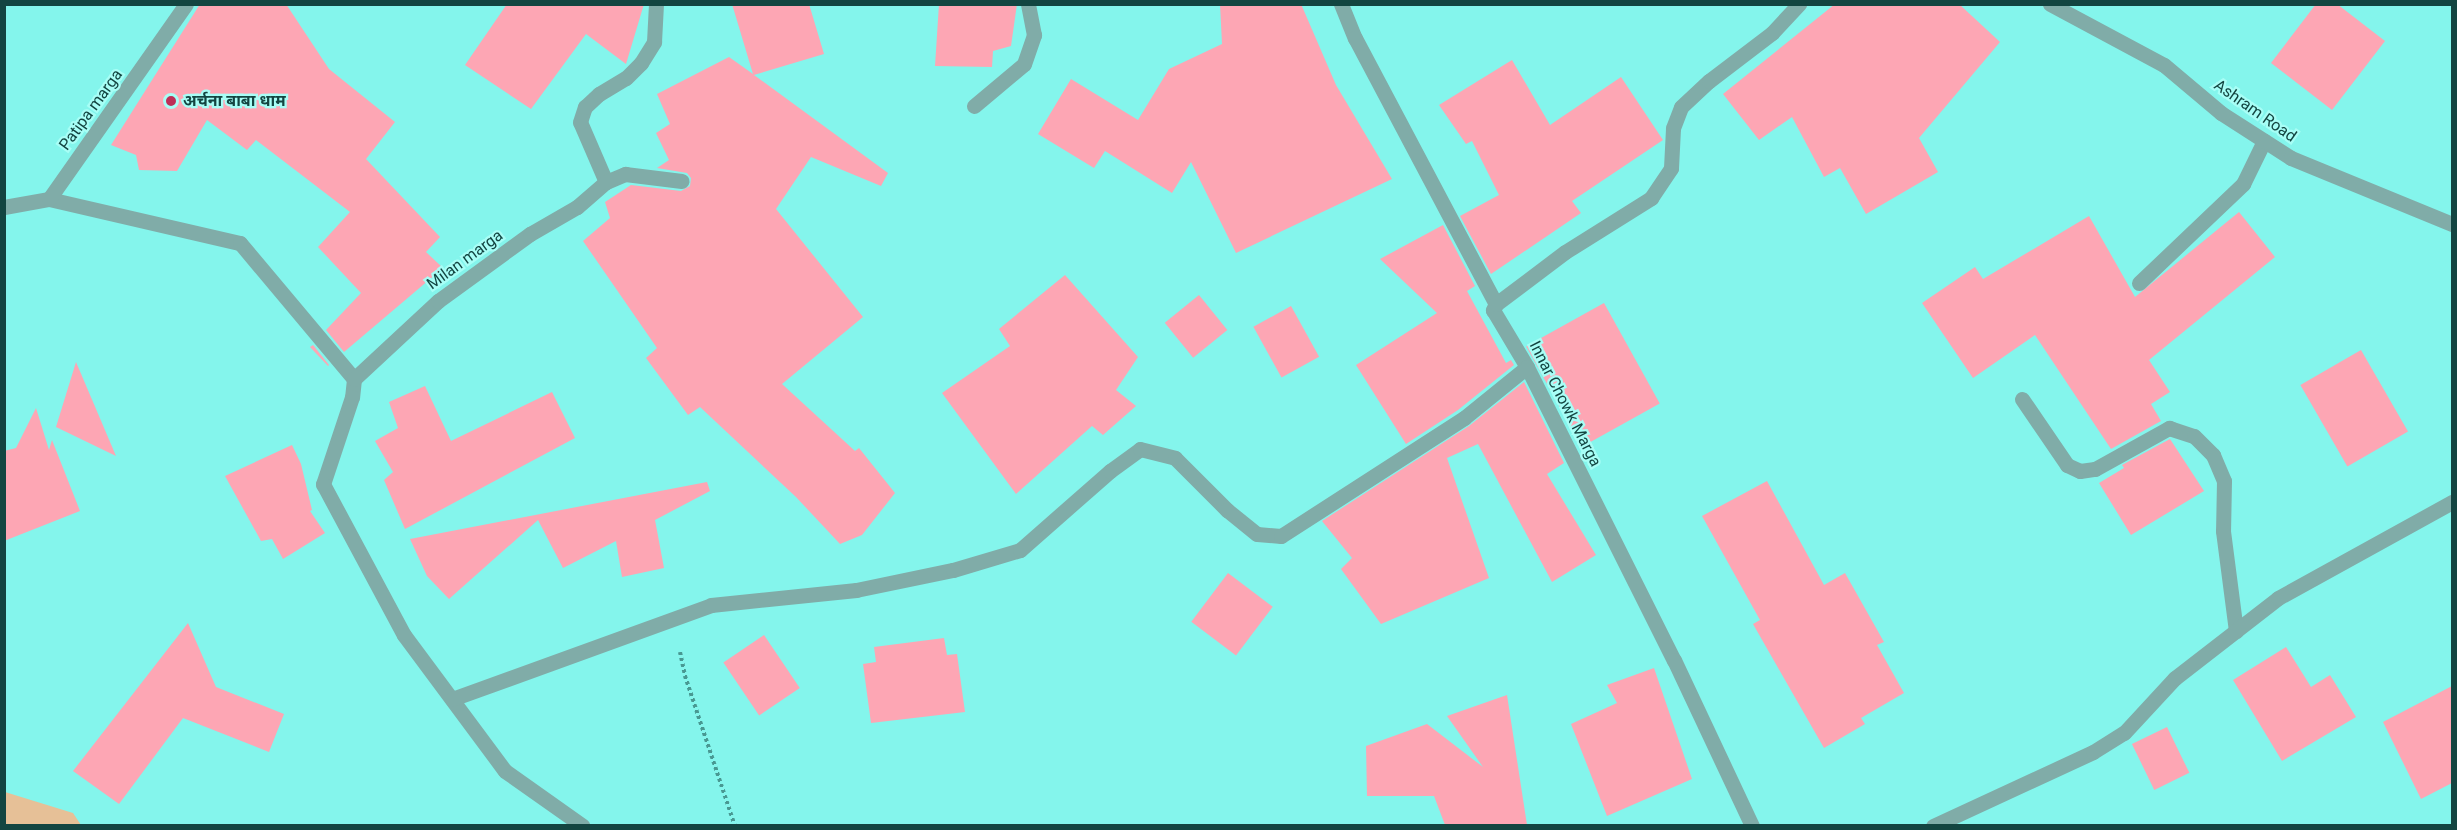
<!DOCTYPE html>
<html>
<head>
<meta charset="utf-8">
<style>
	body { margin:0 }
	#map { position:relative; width:2457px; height:830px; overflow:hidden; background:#84f5ec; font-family:Roboto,"Noto Sans Devanagari",sans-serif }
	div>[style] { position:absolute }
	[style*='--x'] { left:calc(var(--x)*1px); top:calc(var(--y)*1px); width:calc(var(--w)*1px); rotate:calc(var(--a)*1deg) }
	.green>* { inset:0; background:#e6c097 }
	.building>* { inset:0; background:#fda6b4; transform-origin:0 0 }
	.path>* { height:4px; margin-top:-2px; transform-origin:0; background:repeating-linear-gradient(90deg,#489892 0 3px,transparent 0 6px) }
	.lane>* { height:15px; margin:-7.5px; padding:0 7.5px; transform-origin:7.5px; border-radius:7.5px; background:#80aca8 }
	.street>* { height:15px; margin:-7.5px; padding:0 7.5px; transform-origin:7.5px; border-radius:7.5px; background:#80aca8 }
	.dots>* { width:16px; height:16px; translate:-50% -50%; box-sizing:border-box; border:3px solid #a8fef6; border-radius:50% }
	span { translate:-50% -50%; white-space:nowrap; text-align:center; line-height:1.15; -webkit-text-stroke:4.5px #a8fef6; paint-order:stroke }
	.poi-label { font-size:16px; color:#134541; font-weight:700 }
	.left { translate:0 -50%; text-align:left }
	.street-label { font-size:16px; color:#134541 }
	.frame { position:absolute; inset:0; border:6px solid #134541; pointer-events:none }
</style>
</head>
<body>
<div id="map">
	<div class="green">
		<i style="clip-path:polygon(5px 792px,73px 813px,81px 825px,5px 825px)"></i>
	</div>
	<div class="building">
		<i style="clip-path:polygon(200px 4px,286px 4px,329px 69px,395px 122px,366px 159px,440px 237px,426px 252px,443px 268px,344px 352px,326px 330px,361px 293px,318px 247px,350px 212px,256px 140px,247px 150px,207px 120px,177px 171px,139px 170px,136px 155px,111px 145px)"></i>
		<i style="clip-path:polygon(507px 4px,644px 4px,626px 64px,586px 34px,531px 109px,465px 65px)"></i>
		<i style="clip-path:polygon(732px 4px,809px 4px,824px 54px,754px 75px,888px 173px,881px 186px,811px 157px,776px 209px,863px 317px,782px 384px,855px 451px,859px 448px,895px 493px,862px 535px,840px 544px,796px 497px,700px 407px,688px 415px,646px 358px,657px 348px,583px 241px,610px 218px,605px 202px,631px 185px,681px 191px,690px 186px,691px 178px,687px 173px,657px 168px,669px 160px,656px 133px,670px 124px,657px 94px,729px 57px,753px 74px)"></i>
		<i style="clip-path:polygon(939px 4px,1017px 4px,1011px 46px,993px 51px,992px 67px,935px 66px)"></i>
		<i style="clip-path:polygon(1220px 4px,1301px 4px,1336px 85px,1392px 179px,1236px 253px,1191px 162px,1172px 193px,1105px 151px,1094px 168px,1038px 134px,1071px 79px,1138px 120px,1169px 69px,1222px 44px)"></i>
		<i style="clip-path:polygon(1835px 4px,1959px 4px,2000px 42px,1919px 138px,1938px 172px,1866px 214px,1840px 168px,1824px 177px,1792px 117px,1759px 140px,1723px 94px)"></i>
		<i style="clip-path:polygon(2316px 4px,2337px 4px,2385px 41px,2332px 110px,2271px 63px)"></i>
		<i style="clip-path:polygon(1512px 60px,1550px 125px,1621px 77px,1663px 140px,1572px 201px,1581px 213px,1491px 274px,1460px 216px,1499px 195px,1472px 141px,1466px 144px,1439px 105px)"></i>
		<i style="clip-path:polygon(2239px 212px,2275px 257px,2149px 360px,2170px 392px,2151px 404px,2161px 421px,2111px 449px,2035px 335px,1973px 378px,1922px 303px,1975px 267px,1983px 279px,2089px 216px,2135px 297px)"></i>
		<i style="clip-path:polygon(1443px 225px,1475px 286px,1467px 291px,1506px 363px,1511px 360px,1514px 365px,1458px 410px,1406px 444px,1356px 365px,1437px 313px,1380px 259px)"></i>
		<i style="clip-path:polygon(1065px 275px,1138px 357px,1116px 390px,1136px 406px,1103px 435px,1092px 426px,1016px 494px,942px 393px,1010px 346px,999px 329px)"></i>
		<i style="left:1199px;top:295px;width:45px;height:44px;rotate:51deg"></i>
		<i style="left:1604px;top:303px;width:115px;height:89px;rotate:61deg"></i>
		<i style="left:1291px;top:306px;width:58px;height:43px;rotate:61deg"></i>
		<i style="clip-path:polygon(313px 345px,329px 365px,328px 366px,310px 347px)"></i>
		<i style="left:2361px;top:350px;width:94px;height:70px;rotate:60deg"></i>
		<i style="clip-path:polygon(76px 362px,116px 456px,56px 427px)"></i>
		<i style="clip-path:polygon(1524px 382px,1564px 463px,1547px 474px,1596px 555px,1552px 582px,1478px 444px,1447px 458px,1489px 578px,1381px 624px,1341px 569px,1352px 558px,1322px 521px,1469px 426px)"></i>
		<i style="clip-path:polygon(425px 386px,451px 441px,552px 392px,575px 438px,405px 529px,384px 480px,393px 472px,375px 441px,398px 428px,389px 402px)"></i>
		<i style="clip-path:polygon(36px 408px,49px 450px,52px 440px,80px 511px,4px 541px,4px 451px,16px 448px)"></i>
		<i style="clip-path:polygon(2170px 439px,2204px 491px,2131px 535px,2099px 483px,2124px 468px,2122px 465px)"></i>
		<i style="clip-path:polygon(292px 445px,301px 464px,312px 510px,310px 511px,325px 533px,283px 559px,272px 539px,261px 541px,225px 476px)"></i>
		<i style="clip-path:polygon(1767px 481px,1824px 585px,1845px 573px,1884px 642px,1877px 645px,1904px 693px,1861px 718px,1865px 724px,1824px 748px,1753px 624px,1760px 620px,1702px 516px)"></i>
		<i style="clip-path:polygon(707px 482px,710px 491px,655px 520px,664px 568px,622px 577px,616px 541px,563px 568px,538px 520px,449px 599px,427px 576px,410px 539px)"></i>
		<i style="left:1228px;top:573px;width:56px;height:61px;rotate:37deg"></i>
		<i style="clip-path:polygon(188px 623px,216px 687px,284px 714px,269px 752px,183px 718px,119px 804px,73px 771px)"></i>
		<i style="left:764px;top:635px;width:64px;height:49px;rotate:56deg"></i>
		<i style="clip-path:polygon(944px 638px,947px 655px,957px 654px,965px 712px,871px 723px,863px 664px,876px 662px,874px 647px)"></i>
		<i style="clip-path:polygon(2286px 647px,2311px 687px,2330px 675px,2356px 717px,2282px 761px,2233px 680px)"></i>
		<i style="clip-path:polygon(1654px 668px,1692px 779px,1607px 816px,1571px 724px,1617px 703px,1607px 685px)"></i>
		<i style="clip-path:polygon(2452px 686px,2452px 783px,2421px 799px,2383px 722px)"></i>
		<i style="clip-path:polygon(1507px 695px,1527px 825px,1445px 825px,1434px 796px,1367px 796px,1366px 746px,1427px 724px,1483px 767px,1447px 716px)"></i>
		<i style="left:2167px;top:727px;width:51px;height:39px;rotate:64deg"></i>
	</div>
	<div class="path">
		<i style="--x:680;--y:652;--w:25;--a:78"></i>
		<i style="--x:685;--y:676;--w:158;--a:71.6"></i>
	</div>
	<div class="lane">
		<i style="--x:2139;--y:283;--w:144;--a:-43.6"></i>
		<i style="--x:2243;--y:184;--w:48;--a:-64"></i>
		<i style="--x:2022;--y:399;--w:80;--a:55.7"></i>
		<i style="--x:2067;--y:465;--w:14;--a:25"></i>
		<i style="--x:2080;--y:471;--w:15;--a:-8"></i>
		<i style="--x:2095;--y:469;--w:85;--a:-29"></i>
		<i style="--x:2169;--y:428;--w:26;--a:18"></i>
		<i style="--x:2194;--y:436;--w:27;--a:45"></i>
		<i style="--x:2213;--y:455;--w:28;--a:67"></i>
		<i style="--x:2224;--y:481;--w:50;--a:91.1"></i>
		<i style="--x:2223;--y:531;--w:101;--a:82.6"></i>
	</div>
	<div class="street">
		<i style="--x:1341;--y:4;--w:37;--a:68"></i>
		<i style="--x:1355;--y:38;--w:301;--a:62.1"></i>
		<i style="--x:1496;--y:304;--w:7;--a:117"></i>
		<i style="--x:1493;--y:310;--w:66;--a:59.2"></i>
		<i style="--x:1527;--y:367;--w:328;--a:63.4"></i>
		<i style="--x:1674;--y:660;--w:183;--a:64.8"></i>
		<i style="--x:2050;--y:4;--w:129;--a:28.2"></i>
		<i style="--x:2164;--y:65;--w:75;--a:40.1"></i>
		<i style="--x:2221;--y:113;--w:83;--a:32.7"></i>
		<i style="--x:2291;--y:158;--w:174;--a:22.3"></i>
		<i style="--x:974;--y:106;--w:65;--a:-40"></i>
		<i style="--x:1024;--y:64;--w:31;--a:-71"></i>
		<i style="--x:1034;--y:35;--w:32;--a:-101"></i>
		<i style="--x:606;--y:182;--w:65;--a:-113.4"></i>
		<i style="--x:580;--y:122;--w:16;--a:-72"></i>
		<i style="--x:585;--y:107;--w:19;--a:-43"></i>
		<i style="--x:599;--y:94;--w:31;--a:-31"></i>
		<i style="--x:626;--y:78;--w:21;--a:-45"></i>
		<i style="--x:641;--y:63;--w:25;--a:-58"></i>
		<i style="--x:654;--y:42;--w:38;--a:-87"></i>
		<i style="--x:49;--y:199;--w:196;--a:13"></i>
		<i style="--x:240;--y:243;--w:177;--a:50"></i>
		<i style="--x:354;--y:379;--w:18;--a:96"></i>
		<i style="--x:352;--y:397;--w:92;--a:108.4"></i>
		<i style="--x:323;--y:484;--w:171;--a:61.8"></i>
		<i style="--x:404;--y:635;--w:169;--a:53.4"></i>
		<i style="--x:505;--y:771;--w:95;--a:35.2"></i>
		<i style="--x:4;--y:207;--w:46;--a:-10.1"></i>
		<i style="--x:49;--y:199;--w:238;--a:-54.9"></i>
		<i style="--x:1496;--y:304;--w:86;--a:-37"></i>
		<i style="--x:1565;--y:252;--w:102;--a:-32.1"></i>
		<i style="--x:1651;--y:198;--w:36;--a:-56"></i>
		<i style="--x:1671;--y:168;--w:40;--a:-87.1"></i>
		<i style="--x:1673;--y:128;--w:22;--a:-69"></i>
		<i style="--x:1681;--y:107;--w:38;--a:-43"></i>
		<i style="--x:1709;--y:81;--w:79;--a:-37.3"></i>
		<i style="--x:1772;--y:33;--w:40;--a:-47"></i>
		<i style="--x:354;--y:379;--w:115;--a:-42.9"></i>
		<i style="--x:438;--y:301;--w:114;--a:-36.1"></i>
		<i style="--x:530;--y:234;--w:54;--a:-29.9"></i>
		<i style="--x:577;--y:207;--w:38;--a:-41"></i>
		<i style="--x:606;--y:182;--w:21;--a:-23"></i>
		<i style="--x:625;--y:174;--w:57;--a:7"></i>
		<i style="--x:452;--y:699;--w:276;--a:-19.9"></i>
		<i style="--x:711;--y:605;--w:146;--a:-5.9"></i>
		<i style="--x:856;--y:590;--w:99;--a:-11.7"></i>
		<i style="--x:953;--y:570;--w:70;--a:-16.6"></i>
		<i style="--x:1020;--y:550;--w:120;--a:-41.3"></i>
		<i style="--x:1110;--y:471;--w:37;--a:-36"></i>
		<i style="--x:1140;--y:449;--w:36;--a:14"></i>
		<i style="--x:1175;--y:458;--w:74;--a:45"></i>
		<i style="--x:1227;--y:510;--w:38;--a:39"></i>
		<i style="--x:1257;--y:534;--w:24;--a:5"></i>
		<i style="--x:1281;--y:536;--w:218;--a:-32.8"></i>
		<i style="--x:1464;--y:418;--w:81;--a:-39"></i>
		<i style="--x:1933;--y:826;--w:176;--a:-24.8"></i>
		<i style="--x:2093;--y:752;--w:36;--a:-32"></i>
		<i style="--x:2124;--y:733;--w:75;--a:-47.2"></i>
		<i style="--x:2175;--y:678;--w:130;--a:-37.8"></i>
		<i style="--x:2278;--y:598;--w:199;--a:-28.9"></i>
	</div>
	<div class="dots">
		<i style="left:171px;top:101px;background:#bd2e57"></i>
	</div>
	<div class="poi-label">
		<span class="left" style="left:183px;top:101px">अर्चना बाबा धाम</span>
	</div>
	<div class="street-label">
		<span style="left:91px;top:110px;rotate:-54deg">Patipa marga</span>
		<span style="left:2255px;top:111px;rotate:35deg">Ashram Road</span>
		<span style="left:465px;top:260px;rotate:-36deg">Milan marga</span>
		<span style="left:1565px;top:404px;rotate:63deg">Innar Chowk Marga</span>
	</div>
	<div class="frame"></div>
</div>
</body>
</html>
